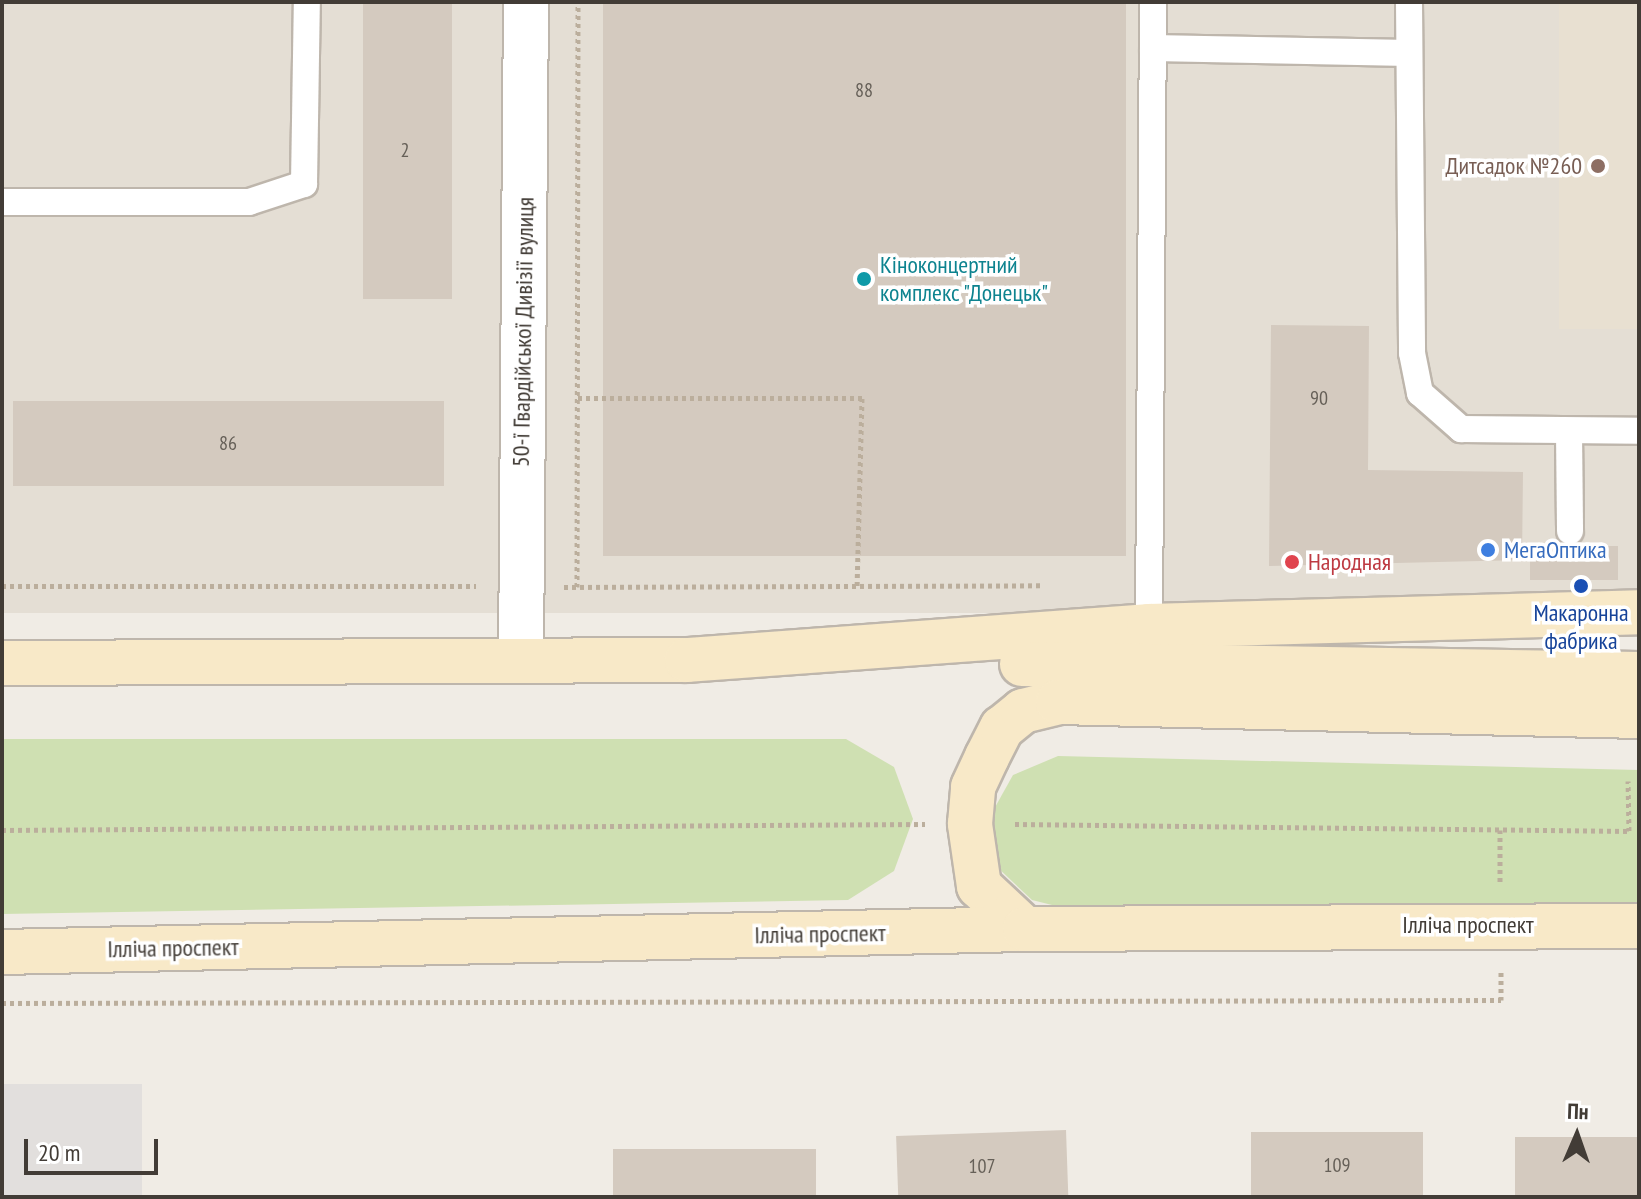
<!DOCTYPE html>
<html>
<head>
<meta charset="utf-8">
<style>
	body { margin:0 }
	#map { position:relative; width:1641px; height:1199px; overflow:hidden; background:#f0ece5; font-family:"PT Sans Narrow",sans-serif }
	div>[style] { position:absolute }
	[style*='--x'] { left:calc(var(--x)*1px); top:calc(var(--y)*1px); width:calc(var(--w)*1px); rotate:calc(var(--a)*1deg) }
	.residential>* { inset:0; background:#e4ded4; transform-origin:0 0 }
	.education>* { inset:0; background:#e8e0d1; transform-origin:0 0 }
	.green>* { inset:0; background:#cfe0b2 }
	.parking>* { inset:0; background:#e2dfdd; transform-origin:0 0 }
	.building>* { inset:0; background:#d4cabf; transform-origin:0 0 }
	.path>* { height:5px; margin-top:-2.5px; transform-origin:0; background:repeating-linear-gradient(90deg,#bbae9c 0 4px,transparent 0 8px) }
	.roads { filter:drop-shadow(2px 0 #beb6ac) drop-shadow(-2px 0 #beb6ac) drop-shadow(0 2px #beb6ac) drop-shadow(0 -2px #beb6ac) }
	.service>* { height:26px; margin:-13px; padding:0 13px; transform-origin:13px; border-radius:13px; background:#fff }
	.minor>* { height:44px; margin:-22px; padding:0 22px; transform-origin:22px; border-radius:22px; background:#fff }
	.secondary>* { height:44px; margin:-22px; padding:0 22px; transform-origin:22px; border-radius:22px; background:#f8e9c8 }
	.dots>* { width:22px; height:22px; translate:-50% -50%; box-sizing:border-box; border:4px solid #fff; border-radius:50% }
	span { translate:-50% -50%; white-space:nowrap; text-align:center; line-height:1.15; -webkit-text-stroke:7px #fff; paint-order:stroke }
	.number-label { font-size:20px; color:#666058 }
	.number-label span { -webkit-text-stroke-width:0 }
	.education-label { font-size:24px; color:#785e54 }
	.right { translate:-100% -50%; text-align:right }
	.culture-label { font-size:24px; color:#0d838f }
	.left { translate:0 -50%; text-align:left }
	.street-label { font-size:24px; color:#423c36 }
	.shop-label { font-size:24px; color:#366cbe }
	.health-label { font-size:24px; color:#be3a42 }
	.transit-label { font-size:24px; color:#164399 }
	.frame { position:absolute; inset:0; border:4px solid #423c36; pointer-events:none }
	.north { position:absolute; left:1537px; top:1095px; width:80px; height:80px; -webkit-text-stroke:6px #fff; paint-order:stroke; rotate:2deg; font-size:22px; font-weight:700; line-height:32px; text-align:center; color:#423c36 }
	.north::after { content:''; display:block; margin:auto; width:28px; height:36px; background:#423c36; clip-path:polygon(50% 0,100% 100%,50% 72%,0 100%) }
	.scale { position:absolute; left:24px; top:1139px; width:134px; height:36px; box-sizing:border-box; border:4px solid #423c36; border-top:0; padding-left:10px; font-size:24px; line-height:28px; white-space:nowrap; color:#423c36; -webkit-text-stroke:6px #fff; paint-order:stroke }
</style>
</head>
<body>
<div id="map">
	<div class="residential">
		<i style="left:2px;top:2px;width:1637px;height:611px"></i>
	</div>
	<div class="education">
		<i style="left:1559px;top:2px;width:80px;height:327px"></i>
	</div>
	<div class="green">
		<i style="clip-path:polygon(2px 739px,846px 739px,894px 767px,913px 819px,894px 871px,848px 900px,2px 914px)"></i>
		<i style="clip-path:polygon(1058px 756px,1639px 770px,1639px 904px,1056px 906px,1032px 900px,996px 866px,989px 818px,1013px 775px)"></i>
	</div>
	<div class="parking">
		<i style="left:2px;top:1084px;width:140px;height:113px"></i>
	</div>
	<div class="building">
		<i style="left:363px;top:2px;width:89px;height:297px"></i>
		<i style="left:603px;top:2px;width:523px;height:554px"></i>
		<i style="clip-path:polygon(1271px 325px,1369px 326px,1368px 470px,1523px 472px,1522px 560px,1269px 566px)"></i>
		<i style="left:13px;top:401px;width:431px;height:85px"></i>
		<i style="left:1530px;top:546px;width:88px;height:34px"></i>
		<i style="left:1066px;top:1130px;width:67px;height:170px;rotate:88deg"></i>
		<i style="left:1423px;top:1132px;width:65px;height:172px;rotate:90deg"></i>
		<i style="left:1639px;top:1137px;width:60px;height:124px;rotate:90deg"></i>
		<i style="left:613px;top:1149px;width:203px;height:48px"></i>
	</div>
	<div class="path">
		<i style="--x:578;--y:398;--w:284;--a:0"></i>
		<i style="--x:862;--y:398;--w:190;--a:91.5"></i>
		<i style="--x:2;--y:586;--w:474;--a:0"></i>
		<i style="--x:564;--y:587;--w:478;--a:-0.2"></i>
		<i style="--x:577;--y:587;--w:585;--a:-89.9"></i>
		<i style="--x:1015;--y:824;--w:614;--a:0.65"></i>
		<i style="--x:1629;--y:831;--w:50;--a:-91.1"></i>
		<i style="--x:2;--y:830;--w:923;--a:-0.37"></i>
		<i style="--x:1500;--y:830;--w:52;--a:90"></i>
		<i style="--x:2;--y:1003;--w:1499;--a:-0.11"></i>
		<i style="--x:1501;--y:1000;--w:28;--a:-90"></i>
	</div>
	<div class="roads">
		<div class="service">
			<i style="--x:1409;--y:2;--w:351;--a:89.5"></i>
			<i style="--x:1412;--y:353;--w:41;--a:78.7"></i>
			<i style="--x:1420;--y:393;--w:55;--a:41.3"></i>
			<i style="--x:1461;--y:429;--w:178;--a:0.6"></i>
			<i style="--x:1153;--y:48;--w:256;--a:1.1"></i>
			<i style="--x:2;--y:202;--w:247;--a:0"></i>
			<i style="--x:249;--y:202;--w:58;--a:-18.1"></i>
			<i style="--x:304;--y:184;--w:182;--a:-89.1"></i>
			<i style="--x:1569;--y:432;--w:99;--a:89.4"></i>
			<i style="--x:1149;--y:626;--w:624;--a:-89.63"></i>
		</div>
		<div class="minor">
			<i style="--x:521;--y:661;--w:659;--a:-89.57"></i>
		</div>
		<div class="secondary">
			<i style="--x:2;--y:663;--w:685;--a:-0.25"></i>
			<i style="--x:687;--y:660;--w:463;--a:-4.2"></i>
			<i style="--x:1149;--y:626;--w:490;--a:-1.6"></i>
			<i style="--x:1022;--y:664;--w:617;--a:0.93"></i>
			<i style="--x:1025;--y:929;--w:63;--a:-136.9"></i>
			<i style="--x:979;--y:886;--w:63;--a:-98.3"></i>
			<i style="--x:970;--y:824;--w:37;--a:-85"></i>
			<i style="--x:973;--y:787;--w:33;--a:-65"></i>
			<i style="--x:987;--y:757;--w:33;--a:-63"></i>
			<i style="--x:1002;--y:728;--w:27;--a:-39"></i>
			<i style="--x:1023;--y:711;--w:36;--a:-14"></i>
			<i style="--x:1058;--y:702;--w:581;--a:1.38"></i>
			<i style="--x:2;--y:952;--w:1023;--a:-1.29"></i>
			<i style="--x:1025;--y:929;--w:614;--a:-0.28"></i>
		</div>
	</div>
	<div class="dots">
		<i style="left:1598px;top:166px;background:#8d6e63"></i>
		<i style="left:864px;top:279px;background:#0f9aa8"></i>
		<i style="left:1488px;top:550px;background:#3f7fe0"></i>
		<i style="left:1292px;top:562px;background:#e0444e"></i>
		<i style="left:1581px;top:586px;background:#1a4fb4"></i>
	</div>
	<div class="number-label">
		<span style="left:864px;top:90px">88</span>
		<span style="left:405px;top:150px">2</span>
		<span style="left:1319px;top:398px">90</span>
		<span style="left:228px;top:443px">86</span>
		<span style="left:1337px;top:1165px">109</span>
		<span style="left:982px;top:1166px">107</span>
	</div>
	<div class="education-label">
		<span class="right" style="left:1582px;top:166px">Дитсадок №260</span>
	</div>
	<div class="culture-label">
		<span class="left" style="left:880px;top:279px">Кіноконцертний<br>комплекс "Донецьк"</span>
	</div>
	<div class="street-label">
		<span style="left:523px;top:332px;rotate:-89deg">50-ї Гвардійської Дивізії вулиця</span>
		<span style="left:1468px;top:925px">Ілліча проспект</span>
		<span style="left:820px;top:934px;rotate:-1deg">Ілліча проспект</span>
		<span style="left:173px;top:948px;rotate:-1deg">Ілліча проспект</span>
	</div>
	<div class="shop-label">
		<span class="left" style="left:1504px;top:550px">МегаОптика</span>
	</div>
	<div class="health-label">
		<span class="left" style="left:1308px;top:562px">Народная</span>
	</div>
	<div class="transit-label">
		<span style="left:1581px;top:627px">Макаронна<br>фабрика</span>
	</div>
	<div class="frame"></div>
	<div class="north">Пн</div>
	<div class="scale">20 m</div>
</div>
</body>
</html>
